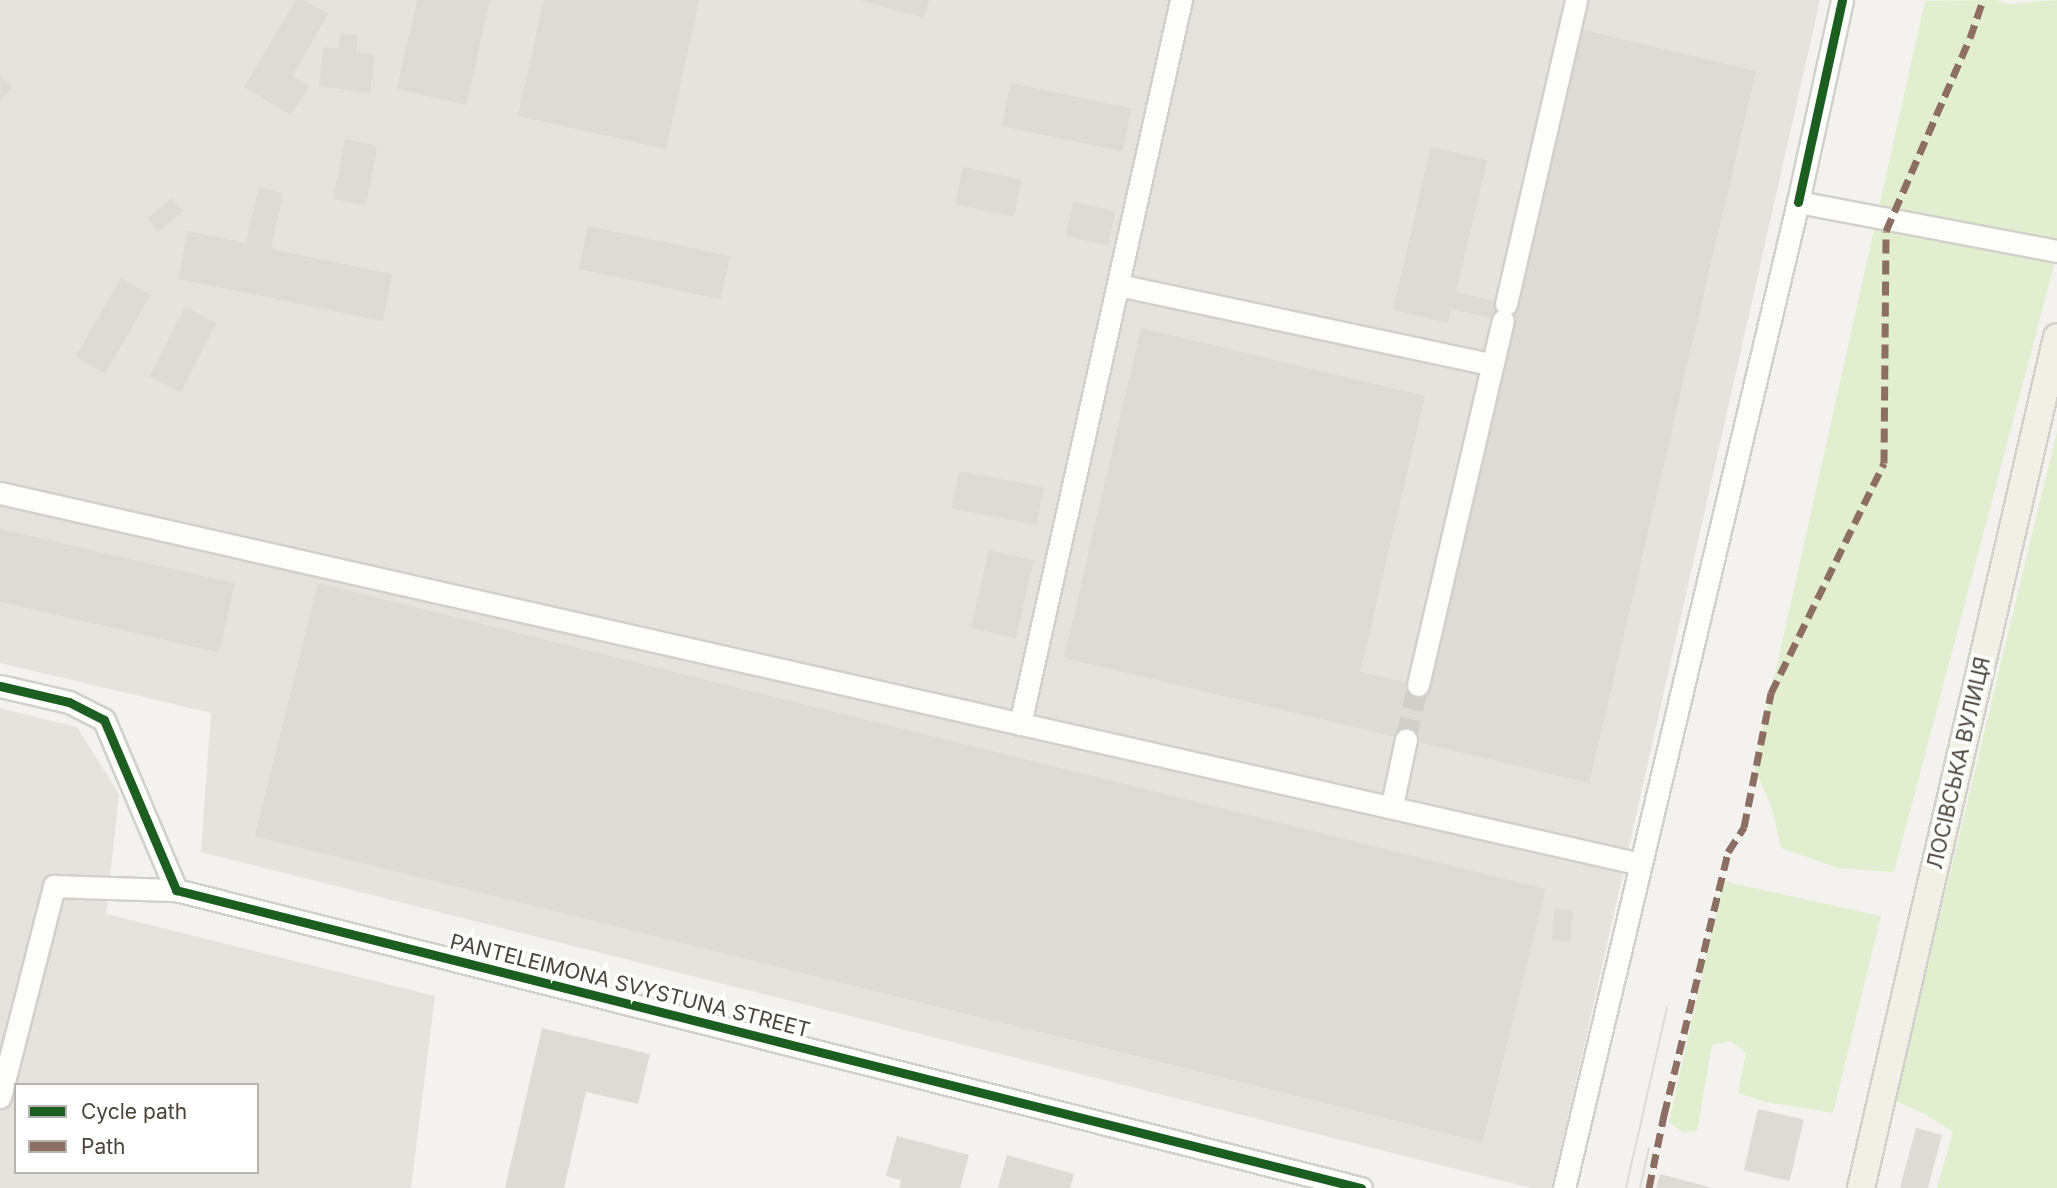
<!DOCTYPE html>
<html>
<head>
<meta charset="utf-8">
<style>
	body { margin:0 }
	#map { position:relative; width:2057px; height:1188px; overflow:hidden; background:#f4f2ee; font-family:Inter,sans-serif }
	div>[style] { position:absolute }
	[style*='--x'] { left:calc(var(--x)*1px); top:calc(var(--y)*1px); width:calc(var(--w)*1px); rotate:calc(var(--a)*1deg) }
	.industrial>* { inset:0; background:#e6e2de }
	.green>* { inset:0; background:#e1eecf }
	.building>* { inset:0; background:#dedbd6; transform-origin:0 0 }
	.minor-tunnel>* { height:21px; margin-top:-10.5px; transform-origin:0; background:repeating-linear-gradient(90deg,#d2cfca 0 21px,transparent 0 31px) }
	.roads { filter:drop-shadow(2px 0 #d2d0cb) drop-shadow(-2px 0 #d2d0cb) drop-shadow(0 2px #d2d0cb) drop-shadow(0 -2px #d2d0cb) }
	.minor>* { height:21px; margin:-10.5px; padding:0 10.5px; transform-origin:10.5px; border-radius:10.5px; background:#fdfdfc }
	.major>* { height:26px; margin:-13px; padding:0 13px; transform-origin:13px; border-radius:13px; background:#f2efe6 }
	.tram>* { height:2px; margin:-1px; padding:0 1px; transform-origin:1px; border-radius:1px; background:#dbdbda }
	.quiet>* { height:7px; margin-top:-3.5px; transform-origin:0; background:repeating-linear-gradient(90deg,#8d6e63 0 14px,transparent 0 21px) }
	.cycleway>* { height:9px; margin:-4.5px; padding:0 4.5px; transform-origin:4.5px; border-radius:4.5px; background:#1b5e20 }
	span { translate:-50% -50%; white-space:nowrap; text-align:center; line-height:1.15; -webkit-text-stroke:7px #fff; paint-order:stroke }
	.street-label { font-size:21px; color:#4b4439 }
	.legend { position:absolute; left:14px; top:1083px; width:245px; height:91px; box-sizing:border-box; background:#fff; border:2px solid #b7b4b0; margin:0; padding:9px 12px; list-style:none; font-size:21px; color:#4b4439 }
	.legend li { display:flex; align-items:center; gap:14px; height:35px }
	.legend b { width:35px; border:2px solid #b7b4b0 }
</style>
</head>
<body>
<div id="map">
	<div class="industrial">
		<i style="clip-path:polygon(0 0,1820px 0,1552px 1188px,1531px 1188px,201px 852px,211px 713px,0 663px)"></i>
		<i style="clip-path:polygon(evenodd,0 708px,77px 727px,119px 794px,106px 914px,435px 996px,411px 1188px,0 1188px,0 708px,16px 1085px,257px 1085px,257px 1172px,16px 1172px,16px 1085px)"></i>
	</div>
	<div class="green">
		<i style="clip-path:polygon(1996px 0,2009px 4px,2057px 0,2057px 254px,1894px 872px,1838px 868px,1781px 848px,1771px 805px,1754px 768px,1925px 1px)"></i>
		<i style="clip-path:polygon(2057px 431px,2057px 1188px,1937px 1188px,1953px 1132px,1925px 1114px,1895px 1101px)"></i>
		<i style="clip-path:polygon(1723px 881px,1881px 916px,1833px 1113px,1765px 1102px,1738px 1093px,1746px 1053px,1731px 1041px,1712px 1045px,1697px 1131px,1683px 1132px,1669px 1122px)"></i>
	</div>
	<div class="building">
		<i style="clip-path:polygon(296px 0,304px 0,328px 14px,292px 76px,309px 86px,291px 115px,244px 87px)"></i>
		<i style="clip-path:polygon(417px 0,490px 0,466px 105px,397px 89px)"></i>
		<i style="clip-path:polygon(544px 0,699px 0,666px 149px,518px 116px)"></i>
		<i style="clip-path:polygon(859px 0,929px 0,924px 18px)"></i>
		<i style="clip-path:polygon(1583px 30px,1756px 71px,1589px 783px,1064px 658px,1141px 328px,1425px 396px,1360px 672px,1427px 687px,1513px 323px,1451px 309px,1448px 323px,1393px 310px,1431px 147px,1487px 160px,1456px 292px,1518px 307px)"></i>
		<i style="clip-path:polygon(340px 33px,358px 35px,356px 52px,375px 55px,370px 93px,319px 86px,324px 47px,338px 49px)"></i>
		<i style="clip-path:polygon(0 75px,13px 87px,0 101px)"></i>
		<i style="left:1011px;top:83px;width:123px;height:44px;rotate:12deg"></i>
		<i style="left:345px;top:139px;width:33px;height:61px;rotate:11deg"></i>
		<i style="left:963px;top:167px;width:60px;height:38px;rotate:12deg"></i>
		<i style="clip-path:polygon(259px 187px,283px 193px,271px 249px,392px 274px,383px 321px,178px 279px,188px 231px,246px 243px)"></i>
		<i style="left:172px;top:198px;width:17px;height:32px;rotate:50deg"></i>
		<i style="left:1073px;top:202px;width:43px;height:35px;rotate:12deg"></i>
		<i style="left:588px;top:226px;width:145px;height:44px;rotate:12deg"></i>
		<i style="left:121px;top:278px;width:34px;height:91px;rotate:30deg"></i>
		<i style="left:185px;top:307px;width:35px;height:78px;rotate:27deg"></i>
		<i style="left:959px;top:471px;width:86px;height:38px;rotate:11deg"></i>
		<i style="left:0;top:529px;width:241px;height:71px;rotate:13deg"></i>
		<i style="left:989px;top:550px;width:46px;height:80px;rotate:13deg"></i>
		<i style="left:318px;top:583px;width:1265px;height:261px;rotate:14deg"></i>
		<i style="left:1555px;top:909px;width:18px;height:31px;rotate:6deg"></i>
		<i style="clip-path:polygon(542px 1028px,650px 1054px,638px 1104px,586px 1092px,564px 1188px,505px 1188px)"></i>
		<i style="left:1758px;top:1109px;width:47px;height:63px;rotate:13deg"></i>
		<i style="left:1916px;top:1128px;width:27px;height:62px;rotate:15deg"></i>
		<i style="clip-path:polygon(897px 1136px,969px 1155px,960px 1188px,899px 1188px,901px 1180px,886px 1176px)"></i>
		<i style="clip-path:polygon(1007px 1155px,1074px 1174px,1070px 1188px,998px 1188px)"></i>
		<i style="clip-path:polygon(1660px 1174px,1709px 1187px,1709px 1188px,1656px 1188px)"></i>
	</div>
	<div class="minor-tunnel">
		<i style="--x:1406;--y:739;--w:55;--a:-77.5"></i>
	</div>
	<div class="roads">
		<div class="minor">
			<i style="--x:1798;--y:202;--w:264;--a:10.7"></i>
			<i style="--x:1118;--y:285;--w:383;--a:12"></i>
			<i style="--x:1506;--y:304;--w:312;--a:-77"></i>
			<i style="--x:0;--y:493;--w:1682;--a:12.74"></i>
			<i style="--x:1418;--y:685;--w:374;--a:-76.9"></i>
			<i style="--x:0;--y:686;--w:71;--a:13.1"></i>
			<i style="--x:69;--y:702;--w:39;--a:27"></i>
			<i style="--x:104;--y:720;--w:185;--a:67"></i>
			<i style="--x:176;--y:890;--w:1222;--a:14.12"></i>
			<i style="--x:1020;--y:724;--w:742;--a:-77.46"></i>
			<i style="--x:1392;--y:805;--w:67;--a:-78"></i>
			<i style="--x:0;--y:1097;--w:218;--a:-75.6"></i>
			<i style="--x:54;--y:886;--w:122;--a:1.9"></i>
			<i style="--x:1564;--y:1188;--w:1013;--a:-76.65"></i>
			<i style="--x:1798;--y:202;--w:207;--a:-77.7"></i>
		</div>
		<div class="major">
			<i style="--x:1861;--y:1188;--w:873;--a:-77.03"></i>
		</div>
	</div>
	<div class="tram">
		<i style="--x:1626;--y:1188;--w:185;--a:-77.2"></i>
		<i style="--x:1640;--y:1188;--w:41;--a:-77.3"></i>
	</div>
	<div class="quiet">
		<i style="--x:1649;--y:1188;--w:75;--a:-78.4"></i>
		<i style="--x:1664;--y:1115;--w:271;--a:-76.3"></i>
		<i style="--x:1728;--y:852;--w:30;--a:-57"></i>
		<i style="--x:1744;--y:827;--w:137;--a:-78.6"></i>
		<i style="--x:1771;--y:693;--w:256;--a:-63.8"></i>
		<i style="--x:1884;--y:463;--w:232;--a:-89.5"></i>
		<i style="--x:1886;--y:231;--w:210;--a:-66.5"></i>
		<i style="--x:1970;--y:38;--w:40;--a:-71.1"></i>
	</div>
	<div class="cycleway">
		<i style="--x:1798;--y:202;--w:207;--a:-77.7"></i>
		<i style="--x:0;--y:686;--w:71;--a:13.1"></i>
		<i style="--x:69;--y:702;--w:39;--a:27"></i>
		<i style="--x:104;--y:720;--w:185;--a:67"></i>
		<i style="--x:176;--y:890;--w:1222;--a:14.12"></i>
	</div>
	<div class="street-label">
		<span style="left:1959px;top:763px;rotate:-77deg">ЛОСІВСЬКА ВУЛИЦЯ</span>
		<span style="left:630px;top:986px;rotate:14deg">PANTELEIMONA SVYSTUNA STREET</span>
	</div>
	<ul class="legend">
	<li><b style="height:9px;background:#1b5e20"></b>Cycle path</li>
	<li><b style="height:9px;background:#8d6e63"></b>Path</li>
	</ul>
</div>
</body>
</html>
